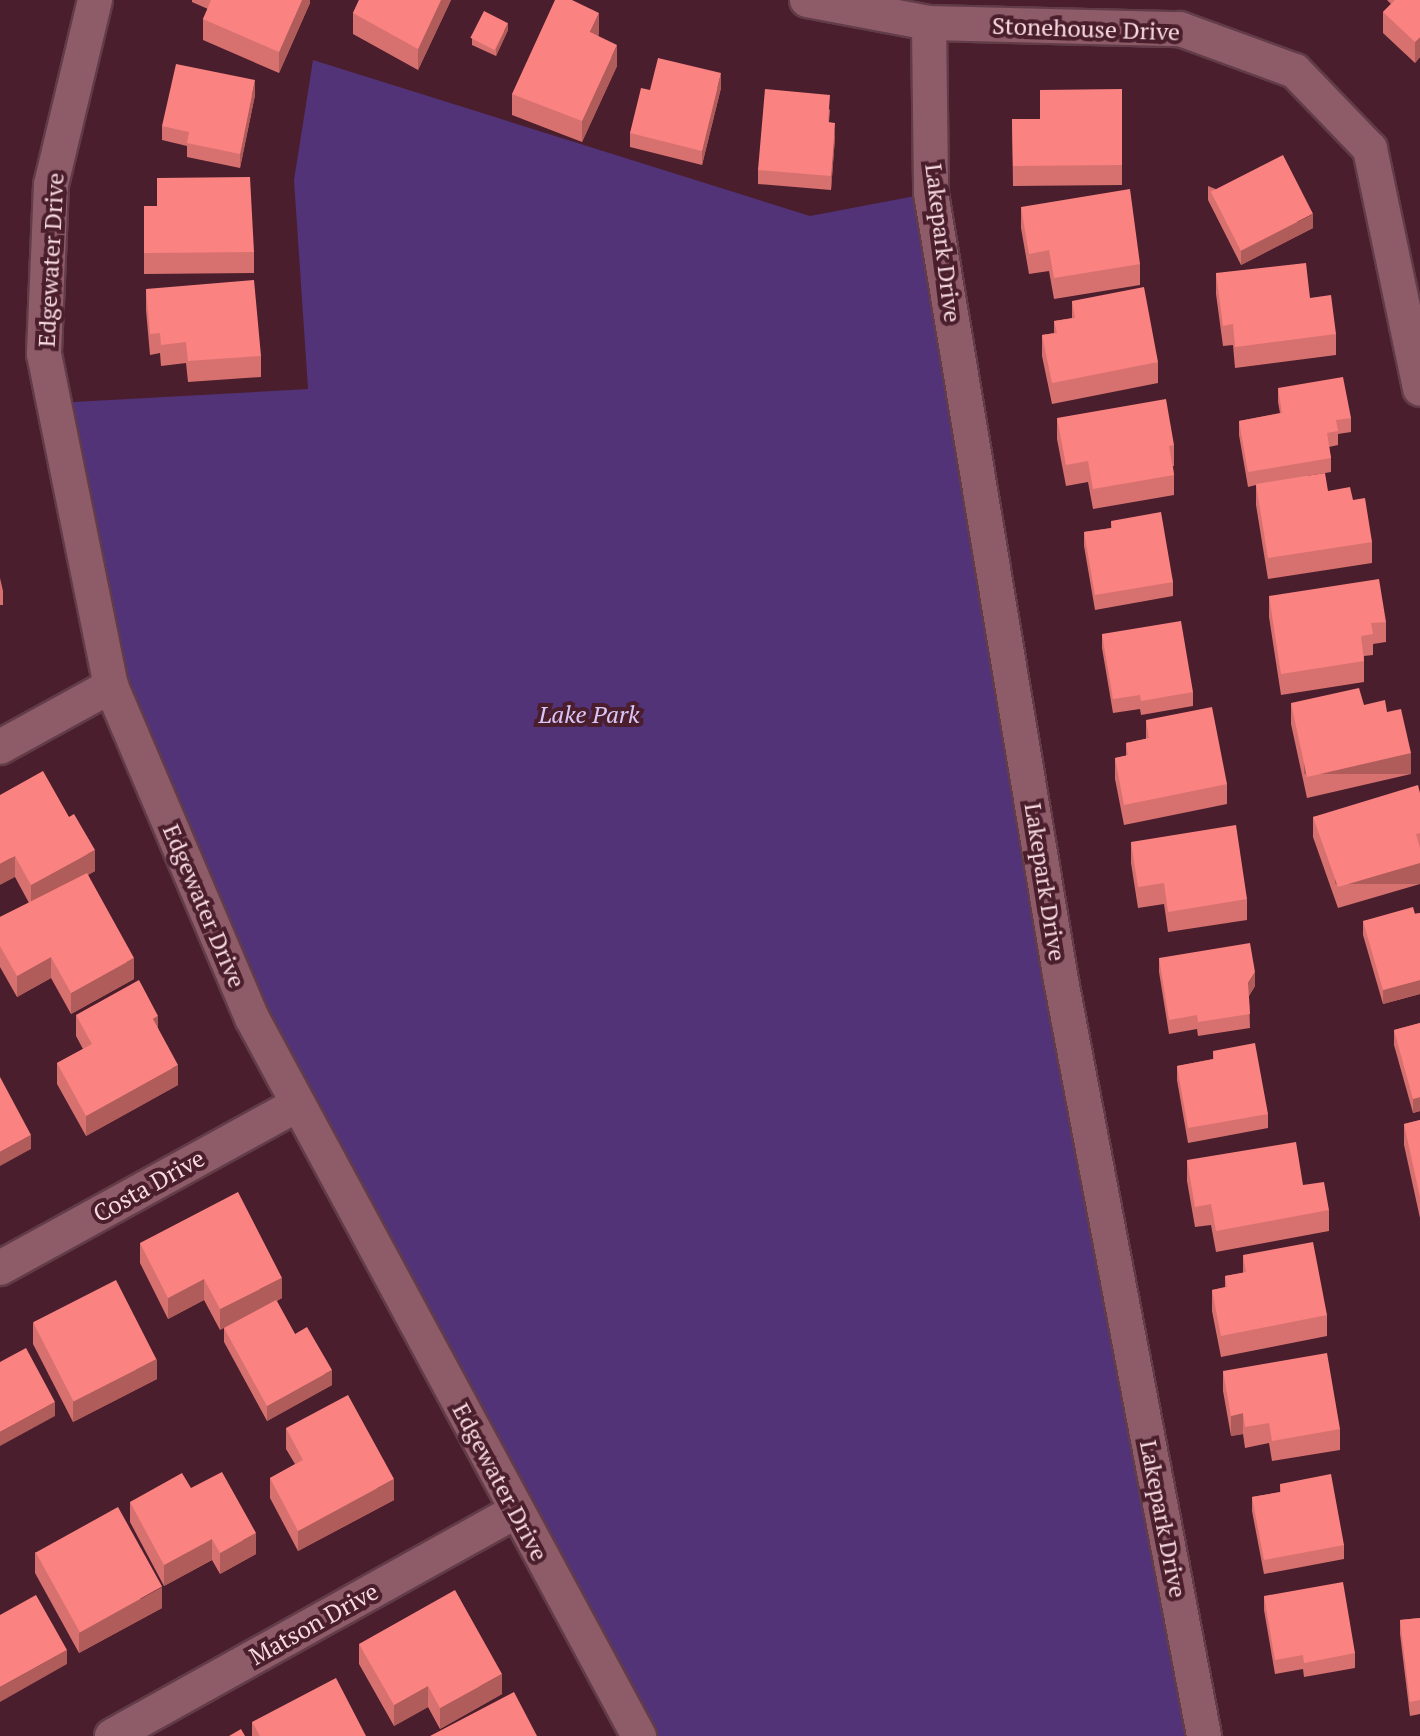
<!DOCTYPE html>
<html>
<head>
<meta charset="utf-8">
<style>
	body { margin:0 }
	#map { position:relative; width:1420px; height:1736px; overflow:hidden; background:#4a1e2c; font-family:"PT Serif",serif }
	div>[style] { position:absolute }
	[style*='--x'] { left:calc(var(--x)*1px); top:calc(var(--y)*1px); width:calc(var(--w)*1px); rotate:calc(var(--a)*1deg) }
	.green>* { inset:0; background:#523377 }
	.roads { filter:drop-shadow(2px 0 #623c49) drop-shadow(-2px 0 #623c49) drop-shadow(0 2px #623c49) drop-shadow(0 -2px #623c49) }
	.minor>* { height:34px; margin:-17px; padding:0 17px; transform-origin:17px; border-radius:17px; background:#8e5b69 }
	.wall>* { inset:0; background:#d7716f }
	.shaded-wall>* { inset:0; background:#af5c5a; transform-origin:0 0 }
	.building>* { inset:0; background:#fa8381; transform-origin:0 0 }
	span { translate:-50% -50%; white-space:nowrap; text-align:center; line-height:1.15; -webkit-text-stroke:8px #4a1e2c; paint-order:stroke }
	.street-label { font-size:24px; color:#f7d9e0 }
	.park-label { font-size:24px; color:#d9c6f7; font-style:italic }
</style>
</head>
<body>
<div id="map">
	<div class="green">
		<i style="clip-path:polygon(313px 60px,810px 216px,931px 193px,1206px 1736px,639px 1736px,298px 1104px,111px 686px,55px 403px,308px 389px,294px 180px)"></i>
	</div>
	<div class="roads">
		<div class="minor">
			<i style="--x:95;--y:0;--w:190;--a:103.4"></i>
			<i style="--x:51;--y:185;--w:169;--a:92.4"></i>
			<i style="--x:44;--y:354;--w:339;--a:78.6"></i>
			<i style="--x:111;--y:686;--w:361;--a:67"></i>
			<i style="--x:252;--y:1018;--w:816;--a:61.68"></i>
			<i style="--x:807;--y:0;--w:124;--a:10.7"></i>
			<i style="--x:929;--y:23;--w:251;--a:1.4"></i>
			<i style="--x:1180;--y:29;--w:122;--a:20.1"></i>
			<i style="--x:1295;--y:71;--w:108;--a:46.1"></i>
			<i style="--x:1370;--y:149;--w:245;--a:78.2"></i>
			<i style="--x:929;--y:23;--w:170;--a:89.3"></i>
			<i style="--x:931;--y:193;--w:793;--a:80.63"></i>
			<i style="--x:1060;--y:975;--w:775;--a:79.28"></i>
			<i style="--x:0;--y:747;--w:127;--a:-28.8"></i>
			<i style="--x:0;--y:1268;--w:340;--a:-28.8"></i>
			<i style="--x:112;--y:1736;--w:461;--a:-29.1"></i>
		</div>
	</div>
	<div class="wall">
		<i style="clip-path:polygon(192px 0,310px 0,310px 3px,279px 73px,203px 40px,203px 19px,208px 9px,192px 2px)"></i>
		<i style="clip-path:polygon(359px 0,451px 0,418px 70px,353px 34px,353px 13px)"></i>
		<i style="clip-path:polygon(1387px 0,1420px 0,1420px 57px,1415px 63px,1383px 33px,1383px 12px,1391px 4px)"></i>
		<i style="clip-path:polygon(508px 30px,496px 56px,472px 45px,472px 38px)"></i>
		<i style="clip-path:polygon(599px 34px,598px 36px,617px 66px,582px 142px,512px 115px,512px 94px)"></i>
		<i style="clip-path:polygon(721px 88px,702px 165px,630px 147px,630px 133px,650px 90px)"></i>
		<i style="clip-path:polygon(1122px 89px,1122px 185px,1013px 186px,1012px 119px,1040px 119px)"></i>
		<i style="clip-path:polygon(255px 95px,240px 168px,187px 157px,187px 146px,162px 140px,162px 126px)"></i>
		<i style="clip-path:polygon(830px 109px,829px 122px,835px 137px,831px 190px,758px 184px,758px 170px)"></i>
		<i style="clip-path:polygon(1208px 186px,1313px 228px,1241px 265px,1208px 200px)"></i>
		<i style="clip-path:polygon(144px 206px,157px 206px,254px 252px,254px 273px,144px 274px)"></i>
		<i style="clip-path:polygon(1021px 207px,1140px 264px,1140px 285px,1054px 299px,1049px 271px,1029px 274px,1021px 228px)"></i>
		<i style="clip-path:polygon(1216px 273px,1310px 298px,1336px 334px,1336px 355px,1235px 368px,1233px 345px,1223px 346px,1216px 294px)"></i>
		<i style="clip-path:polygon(146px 289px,261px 356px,261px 377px,188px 382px,186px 363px,161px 366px,160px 353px,150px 355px,146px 310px)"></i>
		<i style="clip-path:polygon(1072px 301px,1158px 362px,1158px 383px,1052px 404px,1042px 356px,1042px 335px,1054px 333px,1054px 321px,1072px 318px)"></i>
		<i style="clip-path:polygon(1278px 388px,1351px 418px,1351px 432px,1338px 434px,1338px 445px,1329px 447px,1331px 458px,1331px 472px,1307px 476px,1328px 491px,1353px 500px,1372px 542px,1372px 563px,1268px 579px,1256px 505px,1256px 485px,1248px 487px,1239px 435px,1239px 421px,1280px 413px,1278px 402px)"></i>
		<i style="clip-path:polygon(1057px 418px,1174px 445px,1174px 466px,1173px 466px,1174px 475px,1174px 495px,1093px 509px,1088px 482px,1066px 486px,1057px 439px)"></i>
		<i style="clip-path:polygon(1111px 521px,1173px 582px,1173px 596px,1095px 610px,1084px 546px,1084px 532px,1111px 528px)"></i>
		<i style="clip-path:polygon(0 578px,3px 591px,3px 605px,0 605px)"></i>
		<i style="clip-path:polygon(1269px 596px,1386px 622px,1386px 642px,1373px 644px,1373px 655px,1364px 656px,1364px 682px,1281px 695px,1269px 617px)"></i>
		<i style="clip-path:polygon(1102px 634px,1193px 692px,1193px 706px,1141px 715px,1140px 709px,1113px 713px,1102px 648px)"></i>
		<i style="clip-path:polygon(1291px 703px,1364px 705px,1411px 774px,1307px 798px,1291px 724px)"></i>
		<i style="clip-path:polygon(1146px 720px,1227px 784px,1227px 804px,1124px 825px,1115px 779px,1115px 758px,1126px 756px,1126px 743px,1146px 739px)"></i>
		<i style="clip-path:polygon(1420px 793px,1420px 884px,1338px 908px,1313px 837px,1313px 817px)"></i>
		<i style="clip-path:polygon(0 795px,69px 817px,95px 871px,88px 875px,134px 979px,71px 1014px,51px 978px,17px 997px,0 967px,0 917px,29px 903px,15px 877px)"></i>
		<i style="clip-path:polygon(1131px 842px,1247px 899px,1247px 920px,1168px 932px,1164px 904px,1138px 908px,1131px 863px)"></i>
		<i style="clip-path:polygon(1420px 913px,1420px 994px,1383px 1004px,1363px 935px,1363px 921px)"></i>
		<i style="clip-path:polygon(1159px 958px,1255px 986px,1249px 996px,1250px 1028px,1198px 1036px,1197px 1029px,1169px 1034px,1159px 972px)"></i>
		<i style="clip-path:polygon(76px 1015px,158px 1028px,178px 1085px,86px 1136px,57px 1084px,57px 1063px,83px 1049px,76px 1036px)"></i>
		<i style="clip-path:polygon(1420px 1023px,1420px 1111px,1413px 1113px,1394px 1045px,1394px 1030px)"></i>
		<i style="clip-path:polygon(1213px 1051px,1268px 1114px,1268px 1128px,1188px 1143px,1177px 1080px,1177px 1066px,1213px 1059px)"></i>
		<i style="clip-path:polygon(1420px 1120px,1420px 1218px,1404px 1145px,1404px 1124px)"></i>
		<i style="clip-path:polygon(1187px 1160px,1303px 1185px,1329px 1210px,1329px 1231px,1216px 1252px,1211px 1225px,1195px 1227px,1187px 1181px)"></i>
		<i style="clip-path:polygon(140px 1243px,282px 1298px,277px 1301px,295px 1334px,332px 1385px,267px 1421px,224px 1342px,224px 1328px,234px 1322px,220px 1330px,204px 1300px,168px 1319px,140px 1263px)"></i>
		<i style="clip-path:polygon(1243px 1255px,1327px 1315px,1327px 1336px,1221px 1357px,1212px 1311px,1212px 1290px,1225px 1287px,1225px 1276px,1243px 1273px)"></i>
		<i style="clip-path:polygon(33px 1323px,157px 1379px,73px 1422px,33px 1344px)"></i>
		<i style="clip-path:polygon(1223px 1371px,1340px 1429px,1340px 1450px,1272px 1461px,1269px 1443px,1245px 1448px,1243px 1434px,1231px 1436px,1223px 1391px)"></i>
		<i style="clip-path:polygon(286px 1428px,394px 1500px,298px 1551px,270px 1498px,270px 1478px,295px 1464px,286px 1449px)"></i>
		<i style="clip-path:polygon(1280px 1484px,1344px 1545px,1344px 1559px,1264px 1574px,1252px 1511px,1252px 1497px,1280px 1492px)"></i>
		<i style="clip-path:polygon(191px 1488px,256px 1554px,220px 1574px,212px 1560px,164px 1586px,130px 1522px,130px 1502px)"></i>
		<i style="clip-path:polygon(35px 1552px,162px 1608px,79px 1653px,35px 1573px)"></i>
		<i style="clip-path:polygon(1264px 1596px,1355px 1653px,1355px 1668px,1304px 1677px,1303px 1669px,1275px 1674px,1264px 1610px)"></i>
		<i style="clip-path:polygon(1420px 1618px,1420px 1714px,1410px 1716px,1400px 1634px,1400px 1620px)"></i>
		<i style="clip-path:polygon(359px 1644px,502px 1694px,440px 1729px,428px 1707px,394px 1726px,359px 1664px)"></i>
		<i style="clip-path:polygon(252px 1722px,366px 1736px,252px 1736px)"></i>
	</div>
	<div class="shaded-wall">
		<i style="clip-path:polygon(302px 0,310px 0,310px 3px,279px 73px,279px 52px)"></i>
		<i style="clip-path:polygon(441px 0,451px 0,418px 70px,418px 49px)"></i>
		<i style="clip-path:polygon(599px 13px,599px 34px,590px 53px,590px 32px)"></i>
		<i style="clip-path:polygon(508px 23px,508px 30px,496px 56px,496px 49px)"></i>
		<i style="clip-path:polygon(1420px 37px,1420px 57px,1415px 63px,1415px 42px)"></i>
		<i style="clip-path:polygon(617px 45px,617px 66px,582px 142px,582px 121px)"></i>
		<i style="clip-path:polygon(721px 73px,721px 88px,702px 165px,702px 151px)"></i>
		<i style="clip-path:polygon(255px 80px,255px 95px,240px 168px,240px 154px)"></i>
		<i style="clip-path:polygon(835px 123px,835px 137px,831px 190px,831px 176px)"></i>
		<i style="clip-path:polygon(1313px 214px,1313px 228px,1241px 265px,1241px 251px)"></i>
		<i style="left:1411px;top:753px;width:21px;height:107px;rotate:90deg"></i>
		<i style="clip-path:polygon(95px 850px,95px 871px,31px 906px,31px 885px)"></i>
		<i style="clip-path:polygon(15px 856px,15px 877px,0 885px,0 864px)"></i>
		<i style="left:1420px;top:863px;width:21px;height:85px;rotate:90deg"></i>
		<i style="clip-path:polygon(51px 957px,51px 978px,17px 997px,17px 976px)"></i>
		<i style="clip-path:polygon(134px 958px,134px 979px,71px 1014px,71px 993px)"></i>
		<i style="clip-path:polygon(1255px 972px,1255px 986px,1248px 997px,1248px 983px)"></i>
		<i style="clip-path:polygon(1420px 980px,1420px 994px,1383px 1004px,1383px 990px)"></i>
		<i style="clip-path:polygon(158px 1016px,158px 1037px,153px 1019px)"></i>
		<i style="clip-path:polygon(178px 1065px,178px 1085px,86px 1136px,86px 1116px)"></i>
		<i style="clip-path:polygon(1420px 1097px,1420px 1111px,1413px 1113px,1413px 1099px)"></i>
		<i style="clip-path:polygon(31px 1135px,31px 1149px,0 1166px,0 1152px)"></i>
		<i style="clip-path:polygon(282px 1278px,282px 1298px,220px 1330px,220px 1309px)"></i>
		<i style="clip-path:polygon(204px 1279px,204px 1300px,168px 1319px,168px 1298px)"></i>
		<i style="clip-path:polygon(157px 1359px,157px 1379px,73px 1422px,73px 1401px)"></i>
		<i style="clip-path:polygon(332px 1370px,332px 1385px,267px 1421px,267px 1406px)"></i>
		<i style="clip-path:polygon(55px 1402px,55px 1416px,0 1446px,0 1432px)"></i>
		<i style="clip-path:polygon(1243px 1413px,1243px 1434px,1231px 1436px,1231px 1416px)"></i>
		<i style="clip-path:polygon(394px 1479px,394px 1500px,298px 1551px,298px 1531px)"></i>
		<i style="clip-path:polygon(256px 1533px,256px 1554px,220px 1574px,220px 1553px)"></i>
		<i style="clip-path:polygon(212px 1539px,212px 1560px,164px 1586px,164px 1565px)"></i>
		<i style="clip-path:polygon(162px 1587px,162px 1608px,79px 1653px,79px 1633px)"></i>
		<i style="clip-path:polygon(67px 1650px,67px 1664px,0 1702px,0 1687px)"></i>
		<i style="clip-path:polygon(502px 1674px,502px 1694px,440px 1729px,440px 1708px)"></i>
		<i style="clip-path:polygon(428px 1686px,428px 1707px,394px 1726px,394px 1705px)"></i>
	</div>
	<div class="building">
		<i style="clip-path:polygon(211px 0,302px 0,279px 52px,203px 19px)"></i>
		<i style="clip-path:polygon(359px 0,441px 0,418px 49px,353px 13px)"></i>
		<i style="clip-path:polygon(555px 0,572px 0,599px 13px,590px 32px,617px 45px,582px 121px,512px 94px)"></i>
		<i style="clip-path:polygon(1395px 0,1420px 0,1420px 37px,1415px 42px,1383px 12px)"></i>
		<i style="left:484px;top:11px;width:27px;height:30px;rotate:27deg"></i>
		<i style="clip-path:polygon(658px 58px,721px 73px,702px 151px,630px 133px,641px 88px,650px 90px)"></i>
		<i style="clip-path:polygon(176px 64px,255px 80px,240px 154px,187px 143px,189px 132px,162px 126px)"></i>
		<i style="clip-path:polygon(765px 89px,830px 95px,828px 122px,835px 123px,831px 176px,758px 170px)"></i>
		<i style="clip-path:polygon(1122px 89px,1122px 165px,1013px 166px,1012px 119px,1040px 119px,1040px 90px)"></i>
		<i style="left:1283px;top:155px;width:66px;height:81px;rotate:63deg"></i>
		<i style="clip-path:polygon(250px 177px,254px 252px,144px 253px,144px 206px,157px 206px,157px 178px)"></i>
		<i style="clip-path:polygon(1130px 189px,1140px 264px,1054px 278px,1049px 250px,1029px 254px,1021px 207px)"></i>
		<i style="clip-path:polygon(1306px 263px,1310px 298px,1331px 295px,1336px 334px,1235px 347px,1233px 324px,1223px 326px,1216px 273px)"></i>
		<i style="clip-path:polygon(254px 280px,261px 356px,188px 361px,186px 342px,161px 345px,160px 333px,150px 334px,146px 289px)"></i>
		<i style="clip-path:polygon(1144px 287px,1158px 362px,1052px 383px,1042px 335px,1057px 333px,1054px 321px,1075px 318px,1072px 301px)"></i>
		<i style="clip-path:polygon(1343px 377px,1351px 418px,1336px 420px,1338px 431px,1327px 433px,1331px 458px,1248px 472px,1239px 421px,1282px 413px,1278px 388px)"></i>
		<i style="clip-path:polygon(1166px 399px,1174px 445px,1169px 446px,1174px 475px,1093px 489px,1088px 461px,1066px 465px,1057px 418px)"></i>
		<i style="clip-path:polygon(1325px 473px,1328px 491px,1350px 487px,1353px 500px,1365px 498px,1372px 542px,1268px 558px,1256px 484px)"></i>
		<i style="clip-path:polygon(1161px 512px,1173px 582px,1095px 595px,1084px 532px,1112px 528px,1111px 521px)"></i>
		<i style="clip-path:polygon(1379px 579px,1386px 622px,1371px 623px,1373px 634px,1361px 636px,1364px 661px,1281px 674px,1269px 596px)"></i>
		<i style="clip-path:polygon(1181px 621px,1193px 692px,1141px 701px,1140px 695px,1113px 699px,1102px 634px)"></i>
		<i style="clip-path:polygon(1359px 688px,1364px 705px,1385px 700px,1387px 712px,1401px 709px,1411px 753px,1307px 777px,1291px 703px)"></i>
		<i style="clip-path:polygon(1212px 707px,1227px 784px,1124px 805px,1115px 758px,1128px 755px,1126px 743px,1149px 738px,1146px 720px)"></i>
		<i style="clip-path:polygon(43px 771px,69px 817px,74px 814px,95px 850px,31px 885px,15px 856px,0 864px,0 795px)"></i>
		<i style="clip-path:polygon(1418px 785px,1420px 793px,1420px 833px,1416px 834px,1420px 848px,1420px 863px,1338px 887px,1313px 817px)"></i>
		<i style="clip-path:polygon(1236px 825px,1247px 899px,1168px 912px,1164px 883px,1138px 887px,1131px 842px)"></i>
		<i style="clip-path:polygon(87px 873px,134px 958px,71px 993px,51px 957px,17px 976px,0 946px,0 917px)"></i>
		<i style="clip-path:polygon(1413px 907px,1415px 914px,1420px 913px,1420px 980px,1383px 990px,1363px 921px)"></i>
		<i style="clip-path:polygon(1250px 943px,1255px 972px,1248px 983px,1250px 1014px,1198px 1022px,1197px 1015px,1169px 1020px,1159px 958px)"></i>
		<i style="clip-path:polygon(139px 980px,158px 1016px,153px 1019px,178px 1065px,86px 1116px,57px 1063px,92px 1044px,76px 1015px)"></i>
		<i style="clip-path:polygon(1420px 1023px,1420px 1097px,1413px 1099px,1394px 1030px)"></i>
		<i style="clip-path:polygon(1255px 1043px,1268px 1114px,1188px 1128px,1177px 1066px,1214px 1059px,1213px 1051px)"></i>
		<i style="clip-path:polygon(0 1077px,31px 1135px,0 1152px)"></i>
		<i style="clip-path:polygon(1420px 1120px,1420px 1197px,1404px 1124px)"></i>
		<i style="clip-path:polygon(1296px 1142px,1303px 1185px,1324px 1182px,1329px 1210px,1216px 1231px,1211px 1204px,1195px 1207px,1187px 1160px)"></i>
		<i style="clip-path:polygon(238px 1192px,282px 1278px,220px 1309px,204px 1279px,168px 1298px,140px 1243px)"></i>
		<i style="clip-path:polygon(1313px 1242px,1327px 1315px,1221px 1336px,1212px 1290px,1227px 1287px,1225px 1276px,1246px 1272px,1243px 1255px)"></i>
		<i style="left:116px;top:1280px;width:89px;height:93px;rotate:63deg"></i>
		<i style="clip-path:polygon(276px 1300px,295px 1334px,307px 1327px,332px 1370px,267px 1406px,224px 1328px)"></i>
		<i style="clip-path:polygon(26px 1348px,55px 1402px,0 1432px,0 1362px)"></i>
		<i style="clip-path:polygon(1327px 1353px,1340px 1429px,1272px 1441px,1269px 1423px,1245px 1427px,1243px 1413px,1231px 1416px,1223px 1371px)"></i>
		<i style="clip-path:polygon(348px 1395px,394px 1479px,298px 1531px,270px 1478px,303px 1460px,286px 1428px)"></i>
		<i style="clip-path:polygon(222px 1472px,256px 1533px,220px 1553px,212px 1539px,164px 1565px,130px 1502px,182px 1473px,191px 1488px)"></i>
		<i style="clip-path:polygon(1331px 1474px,1344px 1545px,1264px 1560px,1252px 1497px,1281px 1492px,1280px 1484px)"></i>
		<i style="left:118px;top:1507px;width:91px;height:94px;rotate:61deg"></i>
		<i style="clip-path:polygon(1343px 1582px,1355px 1653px,1304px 1663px,1303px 1655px,1275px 1660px,1264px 1596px)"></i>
		<i style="clip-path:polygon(455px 1590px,502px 1674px,440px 1708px,428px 1686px,394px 1705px,359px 1644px)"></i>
		<i style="clip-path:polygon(36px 1595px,67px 1650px,0 1687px,0 1615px)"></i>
		<i style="clip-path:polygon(1420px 1618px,1420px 1700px,1410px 1702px,1400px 1620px)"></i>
		<i style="clip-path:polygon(336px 1678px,366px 1736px,260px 1736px,252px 1722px)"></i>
		<i style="clip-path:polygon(514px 1692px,537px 1736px,430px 1736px)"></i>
		<i style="clip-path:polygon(241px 1729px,245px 1736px,229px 1736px)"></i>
	</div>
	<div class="street-label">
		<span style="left:1086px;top:29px;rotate:2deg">Stonehouse Drive</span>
		<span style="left:943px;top:243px;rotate:83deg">Lakepark Drive</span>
		<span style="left:51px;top:260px;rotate:-87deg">Edgewater Drive</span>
		<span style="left:1045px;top:882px;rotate:81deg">Lakepark Drive</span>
		<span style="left:204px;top:906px;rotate:67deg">Edgewater Drive</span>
		<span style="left:149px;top:1186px;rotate:-29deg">Costa Drive</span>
		<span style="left:500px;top:1482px;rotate:62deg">Edgewater Drive</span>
		<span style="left:1163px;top:1519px;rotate:79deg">Lakepark Drive</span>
		<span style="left:314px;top:1624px;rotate:-29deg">Matson Drive</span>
	</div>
	<div class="park-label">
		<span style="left:589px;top:715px">Lake Park</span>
	</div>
</div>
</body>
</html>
